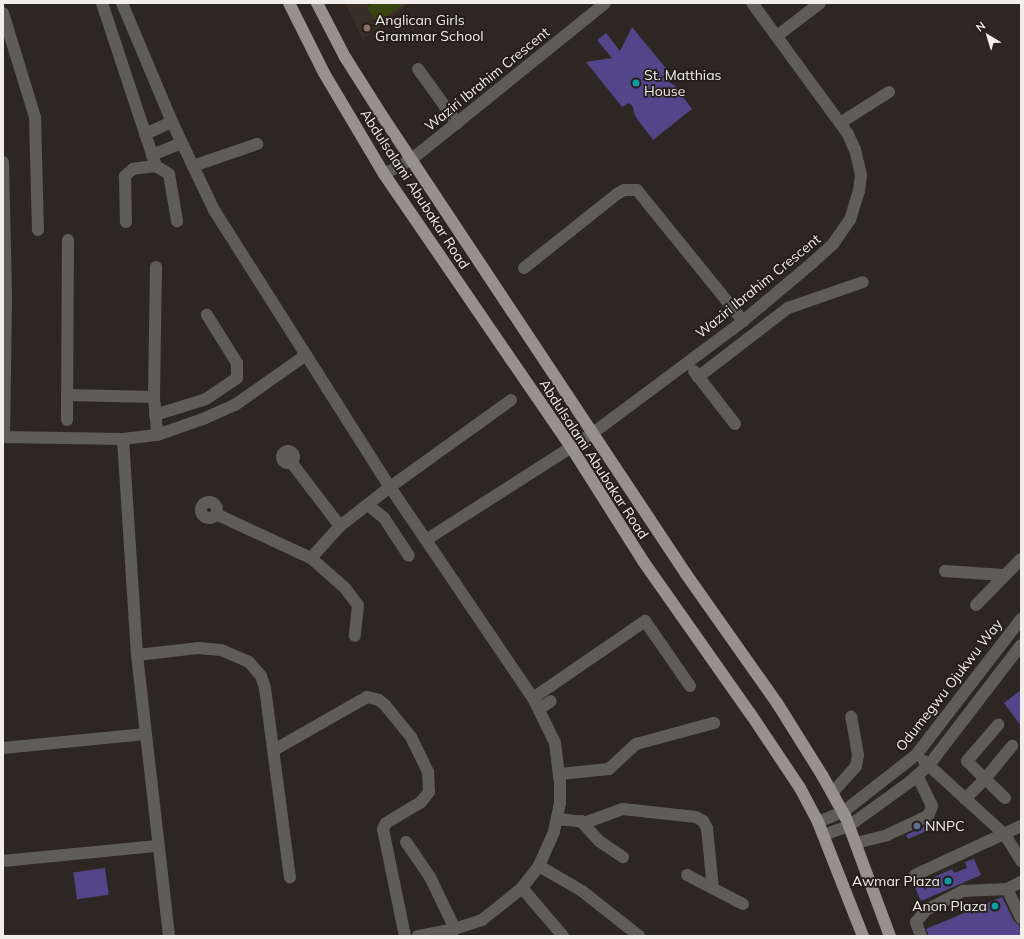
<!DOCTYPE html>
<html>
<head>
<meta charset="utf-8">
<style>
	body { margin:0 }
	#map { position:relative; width:1024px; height:939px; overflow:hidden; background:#2c2722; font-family:Mulish,sans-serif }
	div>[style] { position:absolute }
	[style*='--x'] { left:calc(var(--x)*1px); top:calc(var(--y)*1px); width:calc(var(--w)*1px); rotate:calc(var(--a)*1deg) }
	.built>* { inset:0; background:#392f26 }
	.green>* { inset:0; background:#384412 }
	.building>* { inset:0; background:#534589; transform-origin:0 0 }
	.minor>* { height:12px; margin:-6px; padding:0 6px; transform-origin:6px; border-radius:6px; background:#5f5d5a }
	.minor>.ring { margin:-6px; padding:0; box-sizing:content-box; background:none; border:12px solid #5f5d5a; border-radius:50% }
	.major>* { height:12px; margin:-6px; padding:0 6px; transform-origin:6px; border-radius:6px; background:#96918b }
	.dots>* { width:11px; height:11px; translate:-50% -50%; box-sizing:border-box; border:2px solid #231e19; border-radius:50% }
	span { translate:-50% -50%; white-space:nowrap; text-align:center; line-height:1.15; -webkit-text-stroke:3.5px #231e19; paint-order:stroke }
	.poi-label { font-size:14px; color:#f2eeeb }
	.left { translate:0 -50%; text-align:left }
	.right { translate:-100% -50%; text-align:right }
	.street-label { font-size:14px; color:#f2eeeb }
	.frame { position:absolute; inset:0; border:4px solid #f2eeeb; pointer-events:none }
	.north { position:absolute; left:968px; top:16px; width:40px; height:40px; -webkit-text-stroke:3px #231e19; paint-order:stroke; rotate:322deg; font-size:11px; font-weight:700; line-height:16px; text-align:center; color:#f2eeeb }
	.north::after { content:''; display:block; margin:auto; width:14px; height:18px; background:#f2eeeb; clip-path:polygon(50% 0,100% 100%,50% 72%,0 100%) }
</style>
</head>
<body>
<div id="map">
	<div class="built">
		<i style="clip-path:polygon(345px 3px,409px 3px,363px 40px)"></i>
	</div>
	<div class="green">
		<i style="clip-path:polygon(373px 3px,405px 3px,378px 23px,367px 8px)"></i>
	</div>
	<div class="building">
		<i style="clip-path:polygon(632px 27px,669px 72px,662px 77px,675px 86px,692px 109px,653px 140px,635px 116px,633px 107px,629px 103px,622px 107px,586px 62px,612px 58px,597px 40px,606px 33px,620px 51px)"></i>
		<i style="clip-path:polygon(1021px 690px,1021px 726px,1004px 703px)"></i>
		<i style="clip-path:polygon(931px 823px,934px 828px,908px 839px,906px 835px)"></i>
		<i style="clip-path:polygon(974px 859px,981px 875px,921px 901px,913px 883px,923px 882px,952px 869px,954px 873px,967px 868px,965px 862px)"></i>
		<i style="left:105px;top:868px;width:27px;height:32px;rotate:82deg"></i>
		<i style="clip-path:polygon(1002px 897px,1014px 921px,1019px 925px,1021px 936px,929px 936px,926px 929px)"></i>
	</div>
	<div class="minor">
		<i style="--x:102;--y:3;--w:172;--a:71.7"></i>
		<i style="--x:156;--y:166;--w:23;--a:173"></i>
		<i style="--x:133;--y:169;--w:11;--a:139"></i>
		<i style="--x:125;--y:176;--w:46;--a:88.8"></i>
		<i style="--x:122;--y:3;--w:129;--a:67.2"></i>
		<i style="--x:172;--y:122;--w:98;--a:64.5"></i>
		<i style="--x:214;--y:210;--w:328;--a:57.6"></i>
		<i style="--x:390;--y:487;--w:255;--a:55.9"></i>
		<i style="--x:533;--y:698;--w:50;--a:63.9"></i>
		<i style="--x:555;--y:743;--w:38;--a:83"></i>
		<i style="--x:560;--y:781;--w:22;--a:90"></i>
		<i style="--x:560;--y:803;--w:30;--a:102"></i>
		<i style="--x:554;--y:832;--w:37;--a:114"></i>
		<i style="--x:539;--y:866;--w:28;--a:128"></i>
		<i style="--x:522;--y:888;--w:51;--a:141.3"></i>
		<i style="--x:482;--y:920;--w:28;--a:162"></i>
		<i style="--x:455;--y:929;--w:38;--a:169"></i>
		<i style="--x:3;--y:13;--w:109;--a:72.9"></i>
		<i style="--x:35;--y:117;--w:113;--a:88.5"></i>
		<i style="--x:777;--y:36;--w:54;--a:-37.5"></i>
		<i style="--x:418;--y:69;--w:67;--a:54.2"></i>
		<i style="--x:840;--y:123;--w:58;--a:-32.3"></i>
		<i style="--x:145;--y:134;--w:30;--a:-24"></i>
		<i style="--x:152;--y:155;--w:31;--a:-22"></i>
		<i style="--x:3;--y:162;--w:136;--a:88.7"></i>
		<i style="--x:6;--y:298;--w:139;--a:90.8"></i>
		<i style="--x:156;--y:166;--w:15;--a:32"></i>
		<i style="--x:169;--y:174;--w:48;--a:80.3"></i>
		<i style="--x:193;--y:166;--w:68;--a:-19"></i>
		<i style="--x:384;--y:174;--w:32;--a:-28"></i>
		<i style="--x:412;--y:159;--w:248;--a:-38.9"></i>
		<i style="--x:156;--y:267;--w:130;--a:90.9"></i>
		<i style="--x:154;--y:397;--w:38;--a:85"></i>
		<i style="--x:524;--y:268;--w:119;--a:-38.5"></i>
		<i style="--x:617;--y:194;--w:8;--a:-30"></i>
		<i style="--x:624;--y:190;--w:13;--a:0"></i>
		<i style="--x:637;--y:190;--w:169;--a:51"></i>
		<i style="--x:694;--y:371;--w:67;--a:52.3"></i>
		<i style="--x:698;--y:377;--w:113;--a:-37.5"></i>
		<i style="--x:788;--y:308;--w:79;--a:-19.1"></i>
		<i style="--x:67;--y:395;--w:87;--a:1.3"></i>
		<i style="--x:155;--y:415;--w:53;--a:-17.4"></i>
		<i style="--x:206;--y:399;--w:37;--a:-34"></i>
		<i style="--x:237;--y:378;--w:15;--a:-90"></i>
		<i style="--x:237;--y:363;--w:57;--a:-122"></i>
		<i style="--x:67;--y:420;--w:180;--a:-89.7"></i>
		<i style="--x:3;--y:437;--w:120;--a:1"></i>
		<i style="--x:123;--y:439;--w:34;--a:-7"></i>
		<i style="--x:157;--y:435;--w:49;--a:-19.2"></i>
		<i style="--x:203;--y:419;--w:35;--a:-24"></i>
		<i style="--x:235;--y:405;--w:87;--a:-35.2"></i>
		<i style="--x:123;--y:439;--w:216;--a:86.3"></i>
		<i style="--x:137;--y:655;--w:283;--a:83.5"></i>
		<i class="ring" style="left:282px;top:451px;width:0;height:0"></i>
		<i style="--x:291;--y:462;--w:81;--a:52.6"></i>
		<i style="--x:340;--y:526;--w:43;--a:132.2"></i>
		<i class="ring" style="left:201px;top:502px;width:4px;height:4px"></i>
		<i style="--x:368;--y:505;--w:21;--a:39"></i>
		<i style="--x:384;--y:518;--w:45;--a:56.7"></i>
		<i style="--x:216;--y:514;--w:105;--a:24.9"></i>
		<i style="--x:311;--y:558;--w:45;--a:41.4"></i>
		<i style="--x:345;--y:588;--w:21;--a:53"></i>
		<i style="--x:358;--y:605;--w:31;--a:96"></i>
		<i style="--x:340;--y:526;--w:63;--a:-38"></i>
		<i style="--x:390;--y:487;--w:149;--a:-35.7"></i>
		<i style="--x:426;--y:540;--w:198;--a:-32.6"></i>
		<i style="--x:593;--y:433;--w:187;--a:-36.7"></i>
		<i style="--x:743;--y:321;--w:90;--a:-40"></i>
		<i style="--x:812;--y:263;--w:28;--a:-42"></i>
		<i style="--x:833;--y:244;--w:29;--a:-55"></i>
		<i style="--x:850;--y:220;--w:30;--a:-73"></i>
		<i style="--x:859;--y:191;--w:16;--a:-83"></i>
		<i style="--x:861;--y:175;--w:26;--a:-103"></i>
		<i style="--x:855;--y:150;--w:17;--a:-114"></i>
		<i style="--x:848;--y:134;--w:162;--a:-126.2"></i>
		<i style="--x:945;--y:571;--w:58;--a:3.9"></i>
		<i style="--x:976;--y:605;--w:64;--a:-45.6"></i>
		<i style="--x:137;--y:655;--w:61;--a:-6.5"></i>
		<i style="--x:198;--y:648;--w:23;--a:5"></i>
		<i style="--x:221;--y:650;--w:30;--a:23"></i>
		<i style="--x:249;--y:662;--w:18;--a:49"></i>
		<i style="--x:261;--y:676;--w:13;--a:72"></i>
		<i style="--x:265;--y:688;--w:191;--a:82.5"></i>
		<i style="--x:533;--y:698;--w:136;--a:-34.5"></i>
		<i style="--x:645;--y:621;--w:79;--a:55.3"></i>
		<i style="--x:539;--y:709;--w:14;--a:-34"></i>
		<i style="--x:3;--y:748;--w:143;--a:-5.6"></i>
		<i style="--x:274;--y:750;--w:107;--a:-29.7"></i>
		<i style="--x:367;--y:697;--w:12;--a:14"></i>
		<i style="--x:379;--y:700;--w:8;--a:40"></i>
		<i style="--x:385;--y:705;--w:41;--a:50.9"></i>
		<i style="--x:411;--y:737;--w:39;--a:64"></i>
		<i style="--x:428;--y:772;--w:20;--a:87"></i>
		<i style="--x:429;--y:792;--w:13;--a:129"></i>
		<i style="--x:421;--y:802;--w:41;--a:149"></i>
		<i style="--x:386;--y:823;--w:7;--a:117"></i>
		<i style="--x:383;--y:829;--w:109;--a:78.4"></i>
		<i style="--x:924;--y:761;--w:110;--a:42.4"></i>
		<i style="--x:1005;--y:835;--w:31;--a:58"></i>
		<i style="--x:560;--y:774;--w:49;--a:-5.8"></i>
		<i style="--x:609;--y:769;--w:37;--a:-43"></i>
		<i style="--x:636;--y:744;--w:81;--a:-15.1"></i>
		<i style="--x:832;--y:793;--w:36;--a:-48"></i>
		<i style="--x:856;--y:766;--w:11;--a:-80"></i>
		<i style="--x:858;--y:755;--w:39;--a:-100"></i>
		<i style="--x:1005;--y:798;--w:28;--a:-136"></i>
		<i style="--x:985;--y:779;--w:43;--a:-50.7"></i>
		<i style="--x:965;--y:799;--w:28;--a:-45"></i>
		<i style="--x:985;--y:779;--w:25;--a:-135"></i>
		<i style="--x:967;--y:761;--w:48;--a:-49.3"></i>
		<i style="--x:557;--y:819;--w:30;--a:6"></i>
		<i style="--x:587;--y:822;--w:38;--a:-20"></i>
		<i style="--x:623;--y:809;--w:73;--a:6.3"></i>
		<i style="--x:696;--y:817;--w:8;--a:30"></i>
		<i style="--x:703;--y:821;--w:8;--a:60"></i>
		<i style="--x:707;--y:828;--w:61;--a:84.4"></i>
		<i style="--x:581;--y:821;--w:27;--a:48"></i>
		<i style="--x:599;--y:841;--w:29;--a:34"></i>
		<i style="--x:818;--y:822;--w:27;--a:-22"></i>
		<i style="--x:843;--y:812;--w:93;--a:-38"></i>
		<i style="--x:916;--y:755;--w:172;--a:-52.3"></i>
		<i style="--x:823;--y:835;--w:28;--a:-19"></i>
		<i style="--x:849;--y:826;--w:77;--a:-36"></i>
		<i style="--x:911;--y:781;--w:24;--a:-42"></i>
		<i style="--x:929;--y:765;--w:151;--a:-52.5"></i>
		<i style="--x:406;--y:842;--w:42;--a:55.6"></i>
		<i style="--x:430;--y:877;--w:58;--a:64.3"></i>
		<i style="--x:856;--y:843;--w:32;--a:-14"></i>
		<i style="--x:887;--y:835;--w:45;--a:-24.9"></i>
		<i style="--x:928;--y:816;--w:11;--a:-68"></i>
		<i style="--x:932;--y:806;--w:34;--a:-116"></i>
		<i style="--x:3;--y:861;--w:155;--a:-5.6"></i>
		<i style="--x:539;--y:866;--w:50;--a:30.2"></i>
		<i style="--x:582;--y:891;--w:73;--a:38.3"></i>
		<i style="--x:687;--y:875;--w:63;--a:27.4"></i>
		<i style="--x:915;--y:875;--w:117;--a:-24.8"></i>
		<i style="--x:522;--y:888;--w:63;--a:49.5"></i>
		<i style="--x:1007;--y:889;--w:32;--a:64"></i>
		<i style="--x:921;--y:936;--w:15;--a:-110"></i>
		<i style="--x:916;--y:922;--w:16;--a:-50"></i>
		<i style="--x:926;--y:910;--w:42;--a:-27.2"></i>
		<i style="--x:963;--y:891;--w:44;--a:-2.6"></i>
		<i style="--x:1007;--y:889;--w:16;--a:-27"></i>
	</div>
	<div class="major">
		<i style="--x:289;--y:3;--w:78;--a:63.4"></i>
		<i style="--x:324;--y:73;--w:117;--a:59.3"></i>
		<i style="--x:384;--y:174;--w:331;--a:55.6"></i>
		<i style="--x:571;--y:447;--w:135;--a:57.7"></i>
		<i style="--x:643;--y:561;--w:186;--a:54.9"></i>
		<i style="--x:750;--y:713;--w:90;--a:56.3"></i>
		<i style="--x:800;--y:788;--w:38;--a:62"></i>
		<i style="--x:818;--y:822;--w:123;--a:68.5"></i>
		<i style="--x:317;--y:3;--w:61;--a:62.6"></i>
		<i style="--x:345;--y:57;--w:67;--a:57.7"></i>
		<i style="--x:381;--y:114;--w:552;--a:56.45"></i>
		<i style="--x:686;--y:574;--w:158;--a:54.8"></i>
		<i style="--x:777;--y:703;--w:85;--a:58"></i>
		<i style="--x:822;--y:775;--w:49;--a:60.8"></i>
		<i style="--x:846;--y:818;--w:126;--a:69.6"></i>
	</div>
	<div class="dots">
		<i style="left:367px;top:28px;background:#8d6e63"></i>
		<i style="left:636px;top:83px;background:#0f9aa8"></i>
		<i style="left:917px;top:826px;background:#5c6f8a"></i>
		<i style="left:948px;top:881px;background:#0f9aa8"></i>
		<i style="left:995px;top:906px;background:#0f9aa8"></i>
	</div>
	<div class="poi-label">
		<span class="left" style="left:375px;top:28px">Anglican Girls<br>Grammar School</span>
		<span class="left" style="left:644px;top:83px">St. Matthias<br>House</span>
		<span class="left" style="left:925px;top:826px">NNPC</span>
		<span class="right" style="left:940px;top:881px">Awmar Plaza</span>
		<span class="right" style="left:987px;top:906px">Anon Plaza</span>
	</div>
	<div class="street-label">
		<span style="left:487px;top:79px;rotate:-39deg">Waziri Ibrahim Crescent</span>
		<span style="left:415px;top:189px;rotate:57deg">Abdulsalami Abubakar Road</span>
		<span style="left:758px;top:286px;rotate:-39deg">Waziri Ibrahim Crescent</span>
		<span style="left:594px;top:459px;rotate:57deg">Abdulsalami Abubakar Road</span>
		<span style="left:949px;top:685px;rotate:-52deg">Odumegwu Ojukwu Way</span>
	</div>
	<div class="frame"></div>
	<div class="north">N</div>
</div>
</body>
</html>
